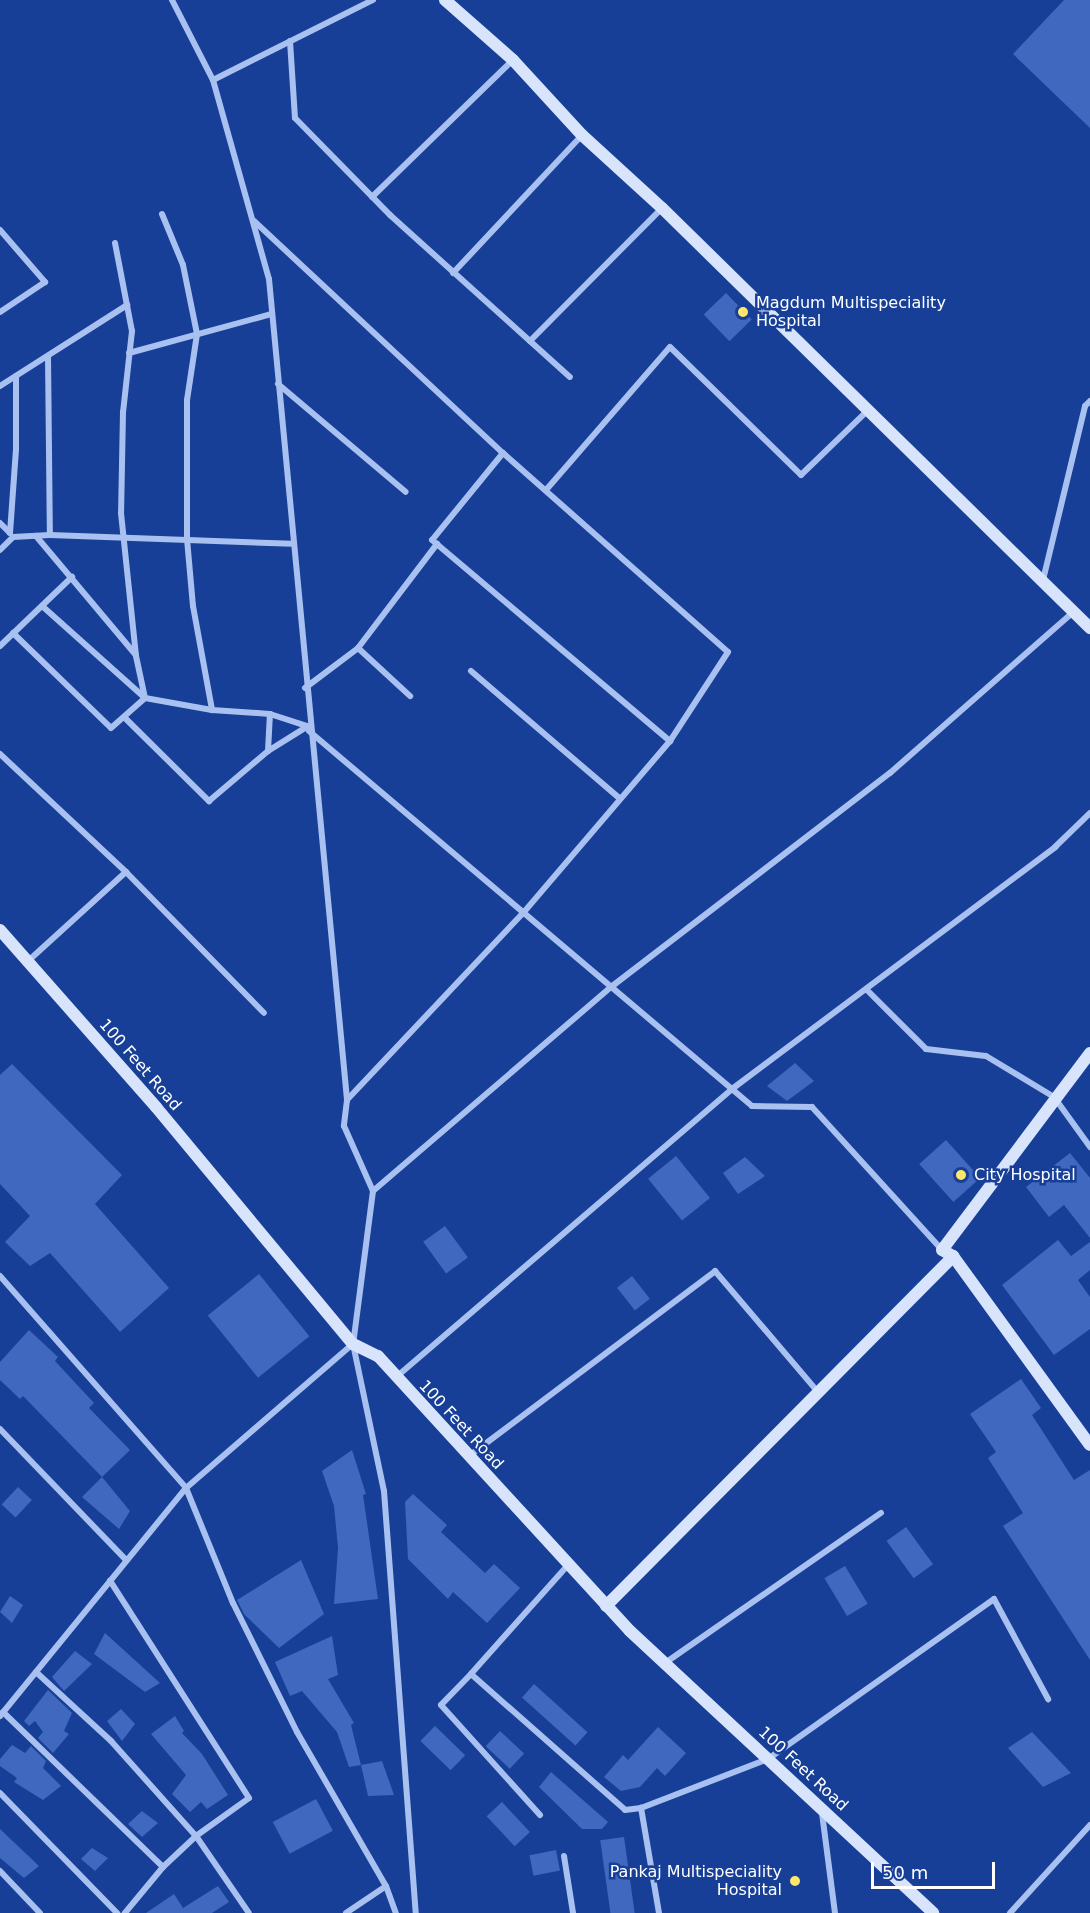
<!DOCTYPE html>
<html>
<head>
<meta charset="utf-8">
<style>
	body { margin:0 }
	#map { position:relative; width:1090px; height:1913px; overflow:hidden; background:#173f97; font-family:"DejaVu Sans",sans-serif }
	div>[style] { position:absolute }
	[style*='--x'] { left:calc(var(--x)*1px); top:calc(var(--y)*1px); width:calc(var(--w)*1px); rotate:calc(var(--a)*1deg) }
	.building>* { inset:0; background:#3f68be; transform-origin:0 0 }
	.street>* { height:6px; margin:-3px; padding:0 3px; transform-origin:3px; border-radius:3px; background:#a9c1f1 }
	.secondary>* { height:12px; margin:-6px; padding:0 6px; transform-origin:6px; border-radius:6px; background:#d8e3fc }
	.dots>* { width:16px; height:16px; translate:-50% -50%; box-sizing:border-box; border:3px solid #173f97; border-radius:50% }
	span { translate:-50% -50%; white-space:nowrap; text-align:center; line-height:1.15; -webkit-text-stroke:5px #173f97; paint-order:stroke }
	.poi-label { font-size:16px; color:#fff }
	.left { translate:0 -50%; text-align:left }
	.right { translate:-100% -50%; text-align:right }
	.street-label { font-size:16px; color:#fff }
	.scale { position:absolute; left:871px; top:1862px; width:124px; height:27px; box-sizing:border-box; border:3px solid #fff; border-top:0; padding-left:8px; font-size:18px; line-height:21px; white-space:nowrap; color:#fff; -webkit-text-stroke:4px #173f97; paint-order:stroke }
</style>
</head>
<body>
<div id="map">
	<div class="building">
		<i style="clip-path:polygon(1064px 0,1090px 0,1090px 128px,1013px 54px)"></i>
		<i style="left:726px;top:293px;width:37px;height:31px;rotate:46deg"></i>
		<i style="clip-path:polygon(795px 1063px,814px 1081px,787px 1101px,767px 1086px)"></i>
		<i style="clip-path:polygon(12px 1064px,122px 1175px,95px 1204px,169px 1288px,120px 1332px,50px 1253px,30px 1266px,5px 1242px,30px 1216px,0 1184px,0 1075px)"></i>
		<i style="left:946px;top:1140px;width:51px;height:36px;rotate:48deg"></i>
		<i style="clip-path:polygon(1070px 1153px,1090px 1178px,1090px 1238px,1064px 1205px,1049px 1217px,1026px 1187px)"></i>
		<i style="left:676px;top:1156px;width:54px;height:36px;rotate:51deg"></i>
		<i style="clip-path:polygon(745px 1157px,765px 1176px,738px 1194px,723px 1173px)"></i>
		<i style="left:445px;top:1226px;width:39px;height:27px;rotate:54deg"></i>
		<i style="clip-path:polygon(1058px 1240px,1071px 1256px,1090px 1242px,1090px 1270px,1078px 1280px,1090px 1297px,1090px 1329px,1054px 1355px,1002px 1285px)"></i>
		<i style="left:259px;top:1274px;width:80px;height:66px;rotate:51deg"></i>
		<i style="left:632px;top:1276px;width:29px;height:19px;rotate:52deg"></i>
		<i style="clip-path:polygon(29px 1330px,58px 1357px,55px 1361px,94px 1403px,89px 1408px,130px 1450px,102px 1477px,23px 1396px,20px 1399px,0 1380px,0 1362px)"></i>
		<i style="clip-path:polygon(1021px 1379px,1041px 1408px,1032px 1415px,1074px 1480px,1090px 1470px,1090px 1660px,1003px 1526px,1023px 1513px,988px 1458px,996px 1452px,970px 1414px)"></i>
		<i style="clip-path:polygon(352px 1450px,366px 1494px,363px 1495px,378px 1599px,334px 1604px,338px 1548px,334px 1506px,322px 1471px)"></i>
		<i style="clip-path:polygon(102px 1477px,130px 1511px,119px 1529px,82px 1497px)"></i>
		<i style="left:18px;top:1487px;width:19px;height:24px;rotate:43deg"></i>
		<i style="clip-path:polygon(413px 1494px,447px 1525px,441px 1532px,485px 1573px,494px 1564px,520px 1588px,487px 1623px,453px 1592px,448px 1599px,408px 1559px,405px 1502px)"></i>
		<i style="left:906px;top:1527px;width:46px;height:24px;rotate:54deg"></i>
		<i style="clip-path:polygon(301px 1560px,324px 1614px,279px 1648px,244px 1614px,237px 1600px)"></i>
		<i style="left:845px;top:1566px;width:44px;height:24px;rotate:59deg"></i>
		<i style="clip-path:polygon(10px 1596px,23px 1605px,12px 1623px,0 1612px)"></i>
		<i style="clip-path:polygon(105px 1633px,160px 1683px,145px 1692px,94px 1654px)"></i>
		<i style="clip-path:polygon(332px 1636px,338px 1675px,328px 1679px,354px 1723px,351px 1725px,361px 1765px,349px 1767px,337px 1732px,302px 1691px,290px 1696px,275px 1662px)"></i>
		<i style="clip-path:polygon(75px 1651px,92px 1664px,64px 1691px,52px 1677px)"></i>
		<i style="left:534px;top:1684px;width:72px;height:18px;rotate:42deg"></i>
		<i style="clip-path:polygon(48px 1690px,72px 1713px,64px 1731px,69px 1734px,53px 1753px,38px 1738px,43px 1732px,35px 1721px,29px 1726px,24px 1721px)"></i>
		<i style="clip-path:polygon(121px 1709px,135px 1724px,122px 1741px,107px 1721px)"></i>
		<i style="clip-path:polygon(175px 1716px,184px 1731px,182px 1733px,202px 1754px,228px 1795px,207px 1809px,201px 1802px,190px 1812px,172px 1794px,186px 1775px,151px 1734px)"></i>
		<i style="left:435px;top:1726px;width:42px;height:21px;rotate:44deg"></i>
		<i style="clip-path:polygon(658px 1727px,686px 1753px,665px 1776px,657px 1768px,640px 1787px,621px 1791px,604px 1777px,623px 1755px,628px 1760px)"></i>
		<i style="left:500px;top:1731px;width:33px;height:21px;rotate:43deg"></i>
		<i style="clip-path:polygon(1032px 1732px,1071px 1773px,1043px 1787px,1008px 1748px)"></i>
		<i style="clip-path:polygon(12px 1745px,25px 1753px,31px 1746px,46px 1761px,43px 1768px,61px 1786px,43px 1800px,14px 1782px,17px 1778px,0 1766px,0 1759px)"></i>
		<i style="clip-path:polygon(382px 1761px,394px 1795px,368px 1796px,361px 1765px)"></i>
		<i style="clip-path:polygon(551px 1772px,608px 1822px,602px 1829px,582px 1829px,539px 1787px)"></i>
		<i style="left:316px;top:1799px;width:36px;height:49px;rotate:62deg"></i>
		<i style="left:502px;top:1802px;width:41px;height:21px;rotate:47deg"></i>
		<i style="clip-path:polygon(142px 1811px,158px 1823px,142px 1837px,128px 1824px)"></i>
		<i style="clip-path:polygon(0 1829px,39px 1866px,24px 1878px,0 1858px)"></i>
		<i style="left:624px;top:1837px;width:77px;height:24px;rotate:82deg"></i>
		<i style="clip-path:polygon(92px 1848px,108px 1858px,95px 1871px,81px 1859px)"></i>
		<i style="left:556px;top:1850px;width:21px;height:27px;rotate:79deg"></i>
		<i style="clip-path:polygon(218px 1886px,229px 1902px,212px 1913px,146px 1913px,174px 1894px,183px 1908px)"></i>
	</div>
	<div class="street">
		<i style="--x:172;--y:0;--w:90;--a:62.9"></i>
		<i style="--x:213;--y:80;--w:207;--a:74.3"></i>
		<i style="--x:269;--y:279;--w:825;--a:84.57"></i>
		<i style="--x:347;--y:1100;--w:26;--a:97"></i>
		<i style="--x:344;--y:1126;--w:71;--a:66"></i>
		<i style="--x:373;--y:1191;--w:154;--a:97.4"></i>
		<i style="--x:353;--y:1344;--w:150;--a:78.1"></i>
		<i style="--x:384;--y:1491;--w:423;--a:85.7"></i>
		<i style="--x:290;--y:41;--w:77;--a:86.3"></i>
		<i style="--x:295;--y:118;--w:136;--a:45.6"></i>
		<i style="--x:390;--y:215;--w:242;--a:42"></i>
		<i style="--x:213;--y:80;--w:179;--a:-26.6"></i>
		<i style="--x:372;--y:197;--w:197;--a:-44.2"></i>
		<i style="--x:162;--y:214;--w:55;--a:67.6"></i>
		<i style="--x:183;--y:265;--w:70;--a:78.5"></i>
		<i style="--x:197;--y:334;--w:67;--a:98.6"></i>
		<i style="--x:187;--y:400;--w:139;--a:90"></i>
		<i style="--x:187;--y:539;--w:67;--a:84.9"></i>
		<i style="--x:193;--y:606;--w:106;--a:79.6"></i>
		<i style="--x:254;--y:221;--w:340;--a:43"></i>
		<i style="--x:503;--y:453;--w:300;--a:41.5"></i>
		<i style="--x:728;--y:652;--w:106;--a:123.1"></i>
		<i style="--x:670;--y:741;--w:225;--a:130.5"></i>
		<i style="--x:524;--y:912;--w:258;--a:133.3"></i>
		<i style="--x:0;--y:230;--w:69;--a:49.1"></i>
		<i style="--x:45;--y:282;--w:54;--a:146.3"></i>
		<i style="--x:115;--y:243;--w:90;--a:79.1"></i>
		<i style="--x:132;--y:331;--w:81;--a:96.3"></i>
		<i style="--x:123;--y:412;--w:101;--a:91.1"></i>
		<i style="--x:121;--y:513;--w:144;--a:84"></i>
		<i style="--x:136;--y:656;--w:43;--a:77.9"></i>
		<i style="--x:145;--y:698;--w:68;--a:10.2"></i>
		<i style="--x:212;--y:710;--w:58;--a:3.9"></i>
		<i style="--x:270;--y:714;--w:40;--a:18"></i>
		<i style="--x:453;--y:273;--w:189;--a:-46.9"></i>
		<i style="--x:530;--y:341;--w:187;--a:-45.2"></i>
		<i style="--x:129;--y:353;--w:148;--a:-15.3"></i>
		<i style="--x:48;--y:356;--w:179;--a:89.4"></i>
		<i style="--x:278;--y:384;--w:167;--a:40.2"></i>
		<i style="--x:0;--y:386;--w:151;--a:-32.5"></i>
		<i style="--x:503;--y:453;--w:112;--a:129.2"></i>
		<i style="--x:432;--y:540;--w:312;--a:40.2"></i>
		<i style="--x:546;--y:490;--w:189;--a:-49.1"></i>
		<i style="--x:670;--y:347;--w:183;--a:44.3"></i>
		<i style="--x:801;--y:475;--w:93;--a:-44.1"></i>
		<i style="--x:0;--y:523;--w:14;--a:45"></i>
		<i style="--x:10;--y:533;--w:84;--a:-85.9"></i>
		<i style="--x:16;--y:449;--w:73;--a:-90"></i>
		<i style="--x:36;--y:536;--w:155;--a:50"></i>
		<i style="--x:0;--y:550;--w:18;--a:-45"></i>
		<i style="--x:13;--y:537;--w:37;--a:-3"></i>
		<i style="--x:50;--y:535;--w:242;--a:2.1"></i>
		<i style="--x:1043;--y:580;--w:179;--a:-76.4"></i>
		<i style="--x:1085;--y:406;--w:7;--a:-45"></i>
		<i style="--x:13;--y:633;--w:136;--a:44.1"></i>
		<i style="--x:111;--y:728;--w:45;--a:-41.4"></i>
		<i style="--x:145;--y:698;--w:138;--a:-138.2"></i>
		<i style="--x:0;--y:646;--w:100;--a:-43.8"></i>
		<i style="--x:358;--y:648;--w:71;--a:42.7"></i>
		<i style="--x:471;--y:671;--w:195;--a:40.6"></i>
		<i style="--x:305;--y:688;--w:66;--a:-37"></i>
		<i style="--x:358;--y:648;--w:131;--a:-52.8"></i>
		<i style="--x:124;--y:717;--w:120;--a:44.7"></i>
		<i style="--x:209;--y:801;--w:77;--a:-40.3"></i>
		<i style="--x:268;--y:751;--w:37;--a:-87"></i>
		<i style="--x:309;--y:731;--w:580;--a:40.25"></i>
		<i style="--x:752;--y:1106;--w:60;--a:1"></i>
		<i style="--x:812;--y:1107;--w:193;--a:47.7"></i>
		<i style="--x:268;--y:751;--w:47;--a:-32"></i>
		<i style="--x:0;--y:754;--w:173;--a:43.1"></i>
		<i style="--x:126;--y:872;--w:197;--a:45.6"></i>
		<i style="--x:27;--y:962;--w:134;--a:-42.3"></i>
		<i style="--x:868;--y:991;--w:82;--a:45"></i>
		<i style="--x:926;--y:1049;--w:60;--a:6.7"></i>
		<i style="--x:986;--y:1056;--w:79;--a:31.1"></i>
		<i style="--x:1054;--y:1097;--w:62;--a:54.2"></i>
		<i style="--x:373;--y:1191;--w:313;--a:-40.6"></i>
		<i style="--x:611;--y:987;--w:352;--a:-37.5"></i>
		<i style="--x:890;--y:773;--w:244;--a:-41.3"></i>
		<i style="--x:0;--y:1276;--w:282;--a:48.7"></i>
		<i style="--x:186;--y:1488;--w:124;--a:67.8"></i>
		<i style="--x:233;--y:1603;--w:144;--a:63.6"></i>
		<i style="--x:297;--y:1732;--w:178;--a:60"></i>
		<i style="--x:386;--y:1886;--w:29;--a:70"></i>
		<i style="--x:395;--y:1378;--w:444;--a:-40.6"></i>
		<i style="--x:732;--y:1089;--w:404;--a:-36.8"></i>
		<i style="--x:1055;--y:847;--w:49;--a:-44.2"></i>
		<i style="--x:0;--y:1429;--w:182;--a:46.1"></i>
		<i style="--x:469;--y:1456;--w:308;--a:-36.9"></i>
		<i style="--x:715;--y:1271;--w:159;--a:49.6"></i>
		<i style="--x:568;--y:1565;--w:146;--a:131.7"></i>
		<i style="--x:471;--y:1674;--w:205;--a:41.4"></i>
		<i style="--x:625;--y:1810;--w:16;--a:-7"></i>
		<i style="--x:665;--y:1663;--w:263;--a:-34.8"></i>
		<i style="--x:36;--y:1672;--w:102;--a:42.6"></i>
		<i style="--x:111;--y:1741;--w:127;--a:48.2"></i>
		<i style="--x:196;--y:1836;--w:65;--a:-35.6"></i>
		<i style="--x:249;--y:1798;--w:258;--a:-122.6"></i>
		<i style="--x:471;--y:1674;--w:43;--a:134.1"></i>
		<i style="--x:441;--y:1705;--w:148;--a:48"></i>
		<i style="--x:3;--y:1712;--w:223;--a:44.1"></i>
		<i style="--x:163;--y:1867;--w:60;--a:129.6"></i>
		<i style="--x:0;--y:1716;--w:294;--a:-50.8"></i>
		<i style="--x:186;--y:1488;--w:221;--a:-40.8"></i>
		<i style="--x:0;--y:1793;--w:168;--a:45.7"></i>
		<i style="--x:822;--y:1813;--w:101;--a:82.6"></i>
		<i style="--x:564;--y:1856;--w:58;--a:81"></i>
		<i style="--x:163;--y:1867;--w:45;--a:-43.2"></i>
		<i style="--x:196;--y:1836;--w:93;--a:55.5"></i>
		<i style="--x:0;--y:1871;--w:58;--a:46.4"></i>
		<i style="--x:346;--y:1913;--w:48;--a:-34"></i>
		<i style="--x:659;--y:1913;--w:107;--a:-99.7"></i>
		<i style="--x:641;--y:1808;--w:136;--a:-21.1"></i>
		<i style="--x:768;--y:1759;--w:277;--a:-35.3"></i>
		<i style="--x:994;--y:1599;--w:114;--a:61.6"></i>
		<i style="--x:1010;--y:1913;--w:119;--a:-47.7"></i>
	</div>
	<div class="secondary">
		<i style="--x:445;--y:0;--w:91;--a:41.4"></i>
		<i style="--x:513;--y:60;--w:102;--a:47.4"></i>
		<i style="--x:582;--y:135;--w:108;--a:42.4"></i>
		<i style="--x:662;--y:208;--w:600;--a:44.46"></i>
		<i style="--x:0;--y:930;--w:236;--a:48.6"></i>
		<i style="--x:156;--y:1107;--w:308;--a:50.3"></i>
		<i style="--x:353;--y:1344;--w:28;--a:26"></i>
		<i style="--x:378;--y:1356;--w:373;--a:47.5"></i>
		<i style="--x:630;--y:1631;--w:414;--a:42.9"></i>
		<i style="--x:1090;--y:1053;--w:246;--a:126.9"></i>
		<i style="--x:942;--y:1250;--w:13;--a:29"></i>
		<i style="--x:953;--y:1256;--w:233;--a:54.1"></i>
		<i style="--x:606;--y:1606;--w:493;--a:-45.2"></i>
	</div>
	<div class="dots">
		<i style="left:743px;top:312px;background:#ffe769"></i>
		<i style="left:961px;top:1175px;background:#ffe769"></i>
		<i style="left:795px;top:1881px;background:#ffe769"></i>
	</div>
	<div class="poi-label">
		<span class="left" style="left:756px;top:312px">Magdum Multispeciality<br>Hospital</span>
		<span class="left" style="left:974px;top:1175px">City Hospital</span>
		<span class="right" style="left:782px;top:1881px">Pankaj Multispeciality<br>Hospital</span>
	</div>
	<div class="street-label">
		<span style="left:140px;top:1065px;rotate:49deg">100 Feet Road</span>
		<span style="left:461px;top:1425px;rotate:47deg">100 Feet Road</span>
		<span style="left:803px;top:1769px;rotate:43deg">100 Feet Road</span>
	</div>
	<div class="scale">50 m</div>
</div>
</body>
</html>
